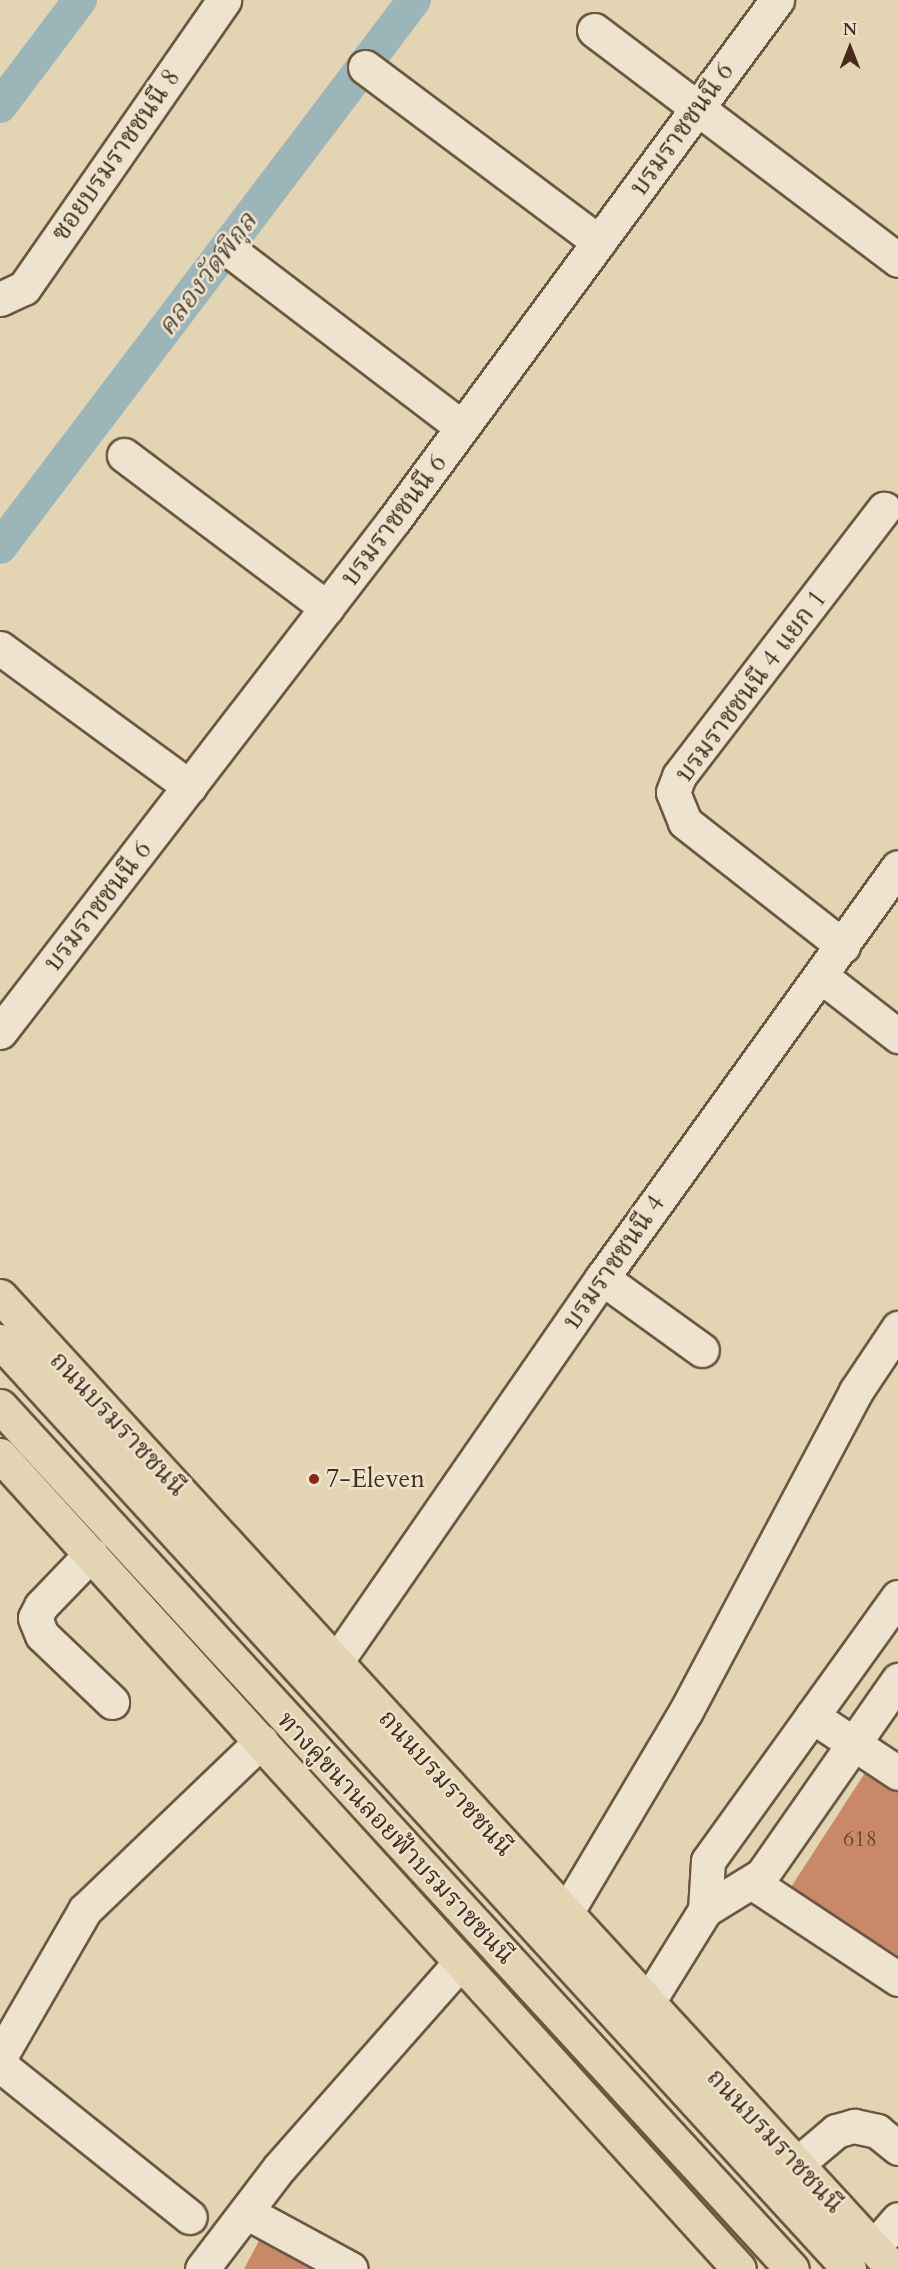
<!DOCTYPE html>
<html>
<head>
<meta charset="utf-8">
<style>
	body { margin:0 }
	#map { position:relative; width:898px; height:2269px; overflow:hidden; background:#e3d4b3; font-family:Cardo,"Noto Serif Thai",serif }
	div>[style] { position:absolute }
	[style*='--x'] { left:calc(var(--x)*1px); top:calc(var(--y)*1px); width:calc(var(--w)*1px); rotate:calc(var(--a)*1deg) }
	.canal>* { height:34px; margin:-17px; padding:0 17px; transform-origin:17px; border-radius:17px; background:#9cb5b9 }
	.building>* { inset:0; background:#c98868 }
	.roads { filter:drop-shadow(2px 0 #6c5740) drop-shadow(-2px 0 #6c5740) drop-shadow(0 2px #6c5740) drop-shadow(0 -2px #6c5740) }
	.minor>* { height:33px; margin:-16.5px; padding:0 16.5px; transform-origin:16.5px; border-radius:16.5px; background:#ede3ce }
	.major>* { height:33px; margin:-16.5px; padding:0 16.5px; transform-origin:16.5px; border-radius:16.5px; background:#e3d4b3 }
	.dots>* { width:16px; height:16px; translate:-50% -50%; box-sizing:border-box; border:3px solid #ede3ce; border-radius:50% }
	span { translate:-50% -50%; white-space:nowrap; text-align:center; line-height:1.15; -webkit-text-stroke:5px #ede3ce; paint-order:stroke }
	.number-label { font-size:22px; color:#66442d }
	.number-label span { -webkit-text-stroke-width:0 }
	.street-label { font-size:26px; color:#452d19 }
	.poi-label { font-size:26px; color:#452d19 }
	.left { translate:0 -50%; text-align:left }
	.water-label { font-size:27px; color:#564839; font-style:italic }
	.north { position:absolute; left:820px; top:18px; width:60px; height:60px; -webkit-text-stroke:4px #ede3ce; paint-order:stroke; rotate:0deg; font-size:16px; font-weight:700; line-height:24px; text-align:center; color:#452d19 }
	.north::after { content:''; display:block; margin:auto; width:21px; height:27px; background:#452d19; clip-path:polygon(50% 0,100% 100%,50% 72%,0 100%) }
</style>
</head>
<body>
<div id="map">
	<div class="canal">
		<i style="--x:0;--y:106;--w:133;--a:-53"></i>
		<i style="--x:0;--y:547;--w:686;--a:-52.88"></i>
	</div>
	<div class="building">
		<i style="clip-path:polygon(872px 1762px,898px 1779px,898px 1975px,782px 1901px)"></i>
		<i style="clip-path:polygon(260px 2239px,314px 2269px,244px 2269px)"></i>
	</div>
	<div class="roads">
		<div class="minor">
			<i style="--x:594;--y:30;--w:381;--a:37.1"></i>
			<i style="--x:365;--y:67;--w:292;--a:36.8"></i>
			<i style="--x:232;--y:252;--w:289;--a:37.3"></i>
			<i style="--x:0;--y:299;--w:26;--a:-25"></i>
			<i style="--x:24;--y:288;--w:351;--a:-55.2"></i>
			<i style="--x:124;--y:455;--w:254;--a:37"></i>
			<i style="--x:0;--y:648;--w:235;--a:36.2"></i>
			<i style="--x:843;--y:946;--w:201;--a:-141.9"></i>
			<i style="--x:685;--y:822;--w:32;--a:-112"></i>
			<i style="--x:673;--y:792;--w:17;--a:-69"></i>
			<i style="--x:679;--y:776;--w:337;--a:-52.5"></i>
			<i style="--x:821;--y:976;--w:98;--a:37.9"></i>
			<i style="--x:0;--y:1032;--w:646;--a:-52.42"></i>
			<i style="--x:394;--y:520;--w:646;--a:-53.63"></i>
			<i style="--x:602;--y:1278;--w:123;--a:35.8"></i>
			<i style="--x:91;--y:1554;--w:72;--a:133.9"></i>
			<i style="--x:41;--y:1606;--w:13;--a:117"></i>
			<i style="--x:35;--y:1618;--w:18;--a:68"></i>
			<i style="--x:42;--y:1635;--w:97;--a:43.7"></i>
			<i style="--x:336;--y:1662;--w:467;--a:-55.3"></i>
			<i style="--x:602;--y:1278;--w:506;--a:-54.24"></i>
			<i style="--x:812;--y:1716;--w:103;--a:33.5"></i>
			<i style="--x:753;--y:1883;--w:174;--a:33.5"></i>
			<i style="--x:705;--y:1910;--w:49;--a:-86.5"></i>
			<i style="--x:708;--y:1861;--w:325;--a:-54.3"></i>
			<i style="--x:566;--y:1913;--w:235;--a:-59.3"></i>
			<i style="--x:686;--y:1711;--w:362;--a:-62"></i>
			<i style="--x:856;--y:1391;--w:76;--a:-56.3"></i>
			<i style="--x:648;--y:2002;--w:108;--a:-58.2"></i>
			<i style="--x:705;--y:1910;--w:67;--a:-31.6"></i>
			<i style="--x:762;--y:1875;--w:238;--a:-55.1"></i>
			<i style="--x:0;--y:2057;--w:170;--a:-60"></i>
			<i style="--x:85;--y:1910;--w:244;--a:-43.8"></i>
			<i style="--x:0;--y:2065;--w:243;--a:38.7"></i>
			<i style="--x:797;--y:2164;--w:51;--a:-40.2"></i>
			<i style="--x:836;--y:2131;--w:19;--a:-16"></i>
			<i style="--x:854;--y:2126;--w:24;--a:12"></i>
			<i style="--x:877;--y:2131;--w:27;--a:39"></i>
			<i style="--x:246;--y:2212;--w:119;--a:28.5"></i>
			<i style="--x:873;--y:2248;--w:38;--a:-49"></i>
			<i style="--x:202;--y:2269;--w:127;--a:-52.7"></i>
			<i style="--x:279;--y:2168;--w:273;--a:-48.6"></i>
		</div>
		<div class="major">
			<i style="--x:0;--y:1296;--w:1321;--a:47.45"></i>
			<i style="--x:0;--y:1341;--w:1258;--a:47.55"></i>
			<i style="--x:0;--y:1406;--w:1171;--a:47.46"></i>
			<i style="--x:0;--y:1455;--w:1099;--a:47.76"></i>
		</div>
	</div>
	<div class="dots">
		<i style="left:314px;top:1479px;background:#8f2418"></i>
	</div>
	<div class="number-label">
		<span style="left:860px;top:1840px">618</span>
	</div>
	<div class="street-label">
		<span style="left:682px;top:129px;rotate:-54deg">บรมราชชนนี 6</span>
		<span style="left:116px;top:155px;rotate:-55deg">ซอยบรมราชชนนี 8</span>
		<span style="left:394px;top:520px;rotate:-53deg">บรมราชชนนี 6</span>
		<span style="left:751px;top:686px;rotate:-53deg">บรมราชชนนี 4 แยก 1</span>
		<span style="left:98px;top:906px;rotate:-52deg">บรมราชชนนี 6</span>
		<span style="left:614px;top:1262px;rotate:-55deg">บรมราชชนนี 4</span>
		<span style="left:118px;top:1424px;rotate:47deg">ถนนบรมราชชนนี</span>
		<span style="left:446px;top:1783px;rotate:48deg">ถนนบรมราชชนนี</span>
		<span style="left:396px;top:1838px;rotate:47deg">ทางคู่ขนานลอยฟ้าบรมราชชนนี</span>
		<span style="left:775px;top:2141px;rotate:47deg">ถนนบรมราชชนนี</span>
	</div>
	<div class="poi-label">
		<span class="left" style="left:326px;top:1479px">7-Eleven</span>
	</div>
	<div class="water-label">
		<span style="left:207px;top:274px;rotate:-53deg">คลองวัดพิกุล</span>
	</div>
	<div class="north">N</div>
</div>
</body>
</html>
